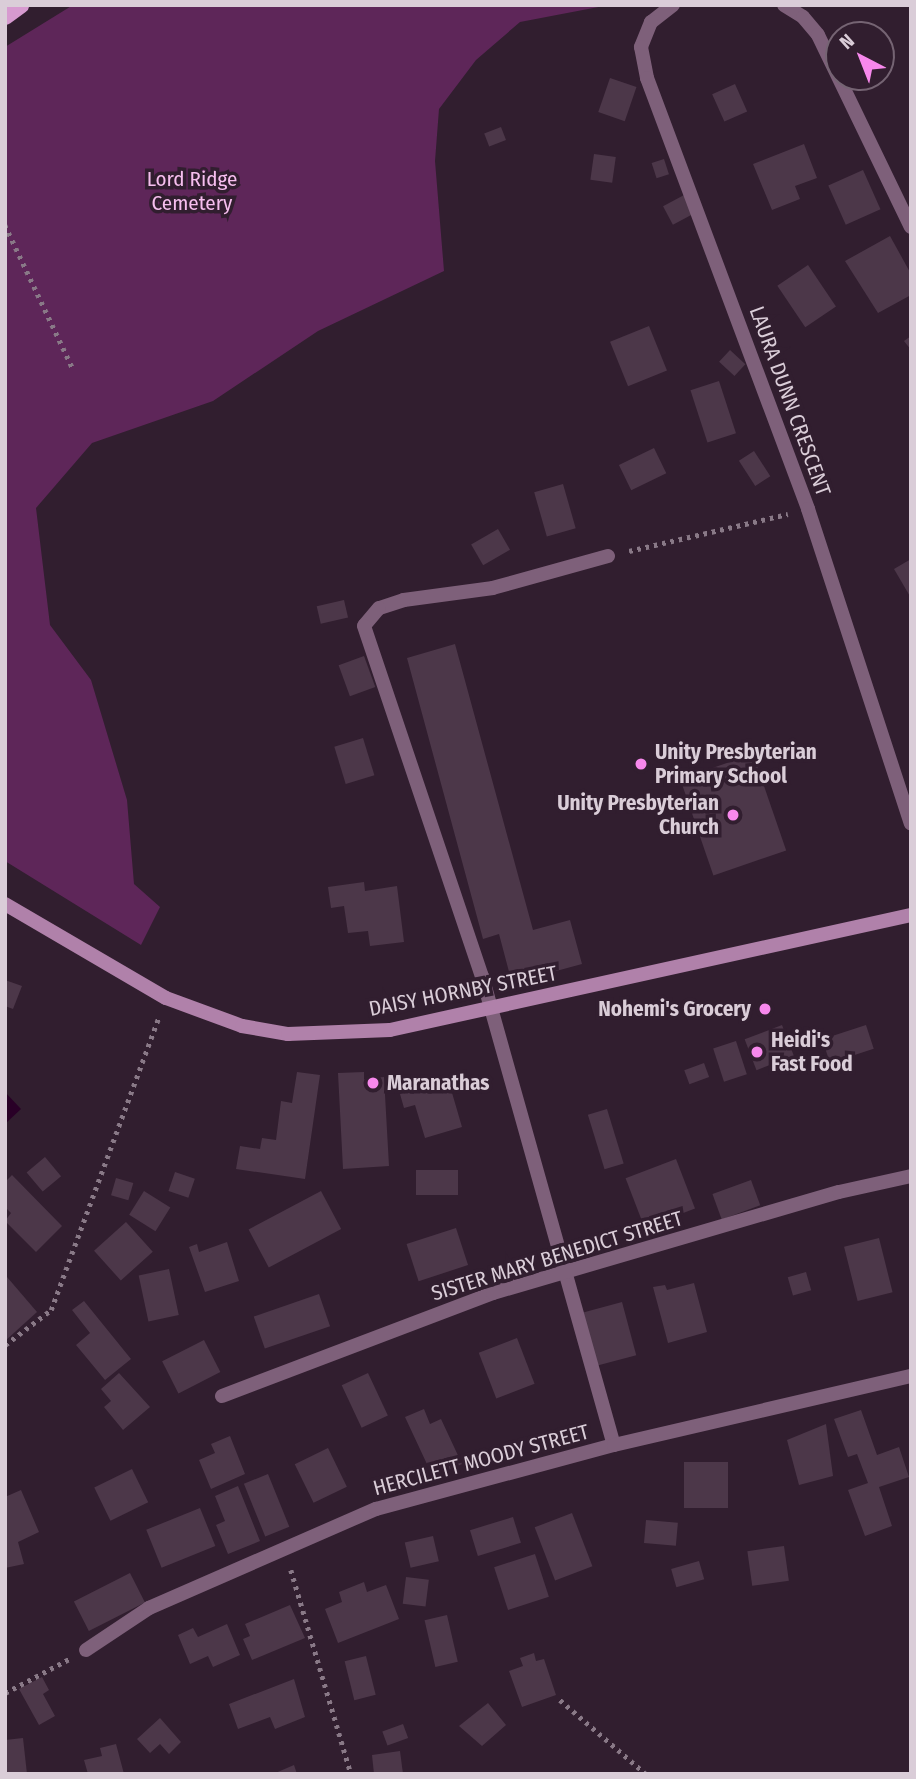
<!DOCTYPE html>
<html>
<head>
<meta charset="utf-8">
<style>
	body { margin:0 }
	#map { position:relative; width:916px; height:1779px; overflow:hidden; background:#311e2f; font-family:"Fira Sans Condensed",sans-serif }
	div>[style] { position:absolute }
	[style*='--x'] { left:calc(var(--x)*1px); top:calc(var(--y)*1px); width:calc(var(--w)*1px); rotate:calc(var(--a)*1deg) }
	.green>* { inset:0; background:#5e2659 }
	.water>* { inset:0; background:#290027 }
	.building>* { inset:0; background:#4c3749; transform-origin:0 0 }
	.path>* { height:4.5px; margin-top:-2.25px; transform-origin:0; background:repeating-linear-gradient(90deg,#897987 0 3.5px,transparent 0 8.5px) }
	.street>* { height:14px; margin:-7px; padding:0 7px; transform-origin:7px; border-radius:7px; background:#7e607a }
	.secondary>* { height:14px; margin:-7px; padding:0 7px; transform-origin:7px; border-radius:7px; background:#b081aa }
	.primary>* { height:18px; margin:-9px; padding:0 9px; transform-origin:9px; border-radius:9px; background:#d79ad0 }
	.dots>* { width:19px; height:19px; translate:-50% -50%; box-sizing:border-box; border:4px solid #311e2f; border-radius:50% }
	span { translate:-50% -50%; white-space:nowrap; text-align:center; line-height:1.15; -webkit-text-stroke:7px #311e2f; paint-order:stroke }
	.park-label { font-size:21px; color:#f6beee }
	.street-label { font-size:21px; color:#dacdd8 }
	.poi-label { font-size:21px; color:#dacdd8; font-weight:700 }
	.left { translate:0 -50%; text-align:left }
	.right { translate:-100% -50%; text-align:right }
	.frame { position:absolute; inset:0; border:7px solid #dacdd8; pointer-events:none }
	.north { position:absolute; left:825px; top:21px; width:70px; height:70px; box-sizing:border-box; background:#311e2f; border:2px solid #756473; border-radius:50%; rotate:318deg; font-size:19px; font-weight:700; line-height:28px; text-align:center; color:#dacdd8 }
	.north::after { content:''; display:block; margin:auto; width:24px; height:32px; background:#f788ec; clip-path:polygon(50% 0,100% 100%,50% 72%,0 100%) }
</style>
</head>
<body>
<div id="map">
	<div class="green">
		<i style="clip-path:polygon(73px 5px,609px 5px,520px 22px,476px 60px,439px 109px,435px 161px,444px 271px,318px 331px,213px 401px,92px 443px,36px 508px,50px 625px,91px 680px,127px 800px,134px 884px,160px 907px,141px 945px,5px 861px,5px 47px)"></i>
	</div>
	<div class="water">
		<i style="clip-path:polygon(5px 1092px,21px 1109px,5px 1124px)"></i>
	</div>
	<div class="building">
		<i style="left:610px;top:78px;width:28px;height:36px;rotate:19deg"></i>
		<i style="left:735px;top:84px;width:30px;height:25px;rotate:66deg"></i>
		<i style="left:501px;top:127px;width:14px;height:18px;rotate:69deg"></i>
		<i style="clip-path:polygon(804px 144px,817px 178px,795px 186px,800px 199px,772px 210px,753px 164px)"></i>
		<i style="left:594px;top:154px;width:22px;height:26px;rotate:8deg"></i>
		<i style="left:664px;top:159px;width:16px;height:13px;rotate:72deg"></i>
		<i style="left:863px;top:170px;width:43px;height:38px;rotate:66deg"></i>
		<i style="left:686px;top:194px;width:21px;height:26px;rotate:62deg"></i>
		<i style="clip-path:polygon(890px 236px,911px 274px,911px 295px,878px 313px,845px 261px)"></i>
		<i style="left:808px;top:265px;width:50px;height:37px;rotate:56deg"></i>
		<i style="left:649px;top:326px;width:48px;height:42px;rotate:68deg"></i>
		<i style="clip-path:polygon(911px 336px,911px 350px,904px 341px)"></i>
		<i style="left:730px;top:350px;width:21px;height:16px;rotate:43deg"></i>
		<i style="left:719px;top:381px;width:55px;height:30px;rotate:72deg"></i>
		<i style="left:654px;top:448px;width:28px;height:39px;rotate:64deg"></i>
		<i style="left:754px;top:451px;width:30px;height:18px;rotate:57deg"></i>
		<i style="left:563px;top:484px;width:46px;height:30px;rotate:74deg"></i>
		<i style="left:498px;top:529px;width:24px;height:31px;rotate:60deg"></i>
		<i style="clip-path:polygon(911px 559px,911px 598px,894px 569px)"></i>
		<i style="left:344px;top:600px;width:18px;height:28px;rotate:77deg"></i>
		<i style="clip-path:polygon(455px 644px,533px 930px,570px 920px,582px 964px,512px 983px,499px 934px,483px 939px,407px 658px)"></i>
		<i style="left:364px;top:656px;width:33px;height:27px;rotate:70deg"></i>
		<i style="left:363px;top:738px;width:39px;height:30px;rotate:73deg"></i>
		<i style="left:753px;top:754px;width:102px;height:77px;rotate:71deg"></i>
		<i style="clip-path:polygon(364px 882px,365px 891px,397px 886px,404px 942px,370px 946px,368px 931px,348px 933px,344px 906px,331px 908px,328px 887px)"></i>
		<i style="clip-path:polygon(5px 980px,22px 986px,13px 1009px,5px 1006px)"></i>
		<i style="left:782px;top:1025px;width:33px;height:40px;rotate:69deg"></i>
		<i style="left:866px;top:1025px;width:25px;height:46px;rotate:72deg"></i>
		<i style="left:736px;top:1041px;width:35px;height:24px;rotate:72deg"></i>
		<i style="left:704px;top:1063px;width:15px;height:21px;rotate:70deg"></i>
		<i style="clip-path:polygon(297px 1072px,320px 1075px,305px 1179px,236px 1169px,240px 1146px,260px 1149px,262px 1138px,276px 1140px,281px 1101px,292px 1103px)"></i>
		<i style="clip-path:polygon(364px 1072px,364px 1079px,384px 1077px,389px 1166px,343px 1169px,338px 1073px)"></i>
		<i style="clip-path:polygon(448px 1079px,462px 1127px,425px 1138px,415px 1105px,404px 1108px,400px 1094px)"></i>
		<i style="left:607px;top:1109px;width:57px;height:20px;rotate:73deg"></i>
		<i style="left:45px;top:1157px;width:25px;height:24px;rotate:50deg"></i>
		<i style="left:676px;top:1159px;width:53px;height:54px;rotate:69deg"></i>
		<i style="left:458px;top:1170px;width:25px;height:42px;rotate:90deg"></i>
		<i style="left:175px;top:1172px;width:21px;height:20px;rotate:19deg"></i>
		<i style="clip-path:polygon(12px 1175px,62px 1226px,36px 1252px,5px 1221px,11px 1213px,5px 1207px,5px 1182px)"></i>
		<i style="left:116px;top:1178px;width:18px;height:18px;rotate:16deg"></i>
		<i style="left:751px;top:1180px;width:27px;height:41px;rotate:70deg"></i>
		<i style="left:144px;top:1191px;width:31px;height:28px;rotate:32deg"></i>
		<i style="left:321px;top:1191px;width:43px;height:82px;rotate:62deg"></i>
		<i style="left:126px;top:1222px;width:40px;height:43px;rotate:48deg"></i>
		<i style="left:456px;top:1228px;width:39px;height:52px;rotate:72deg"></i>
		<i style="left:879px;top:1238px;width:56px;height:36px;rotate:76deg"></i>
		<i style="clip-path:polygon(227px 1242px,239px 1281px,205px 1292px,189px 1247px,197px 1244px,199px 1252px)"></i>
		<i style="left:169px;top:1269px;width:47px;height:31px;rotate:78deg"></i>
		<i style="left:806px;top:1272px;width:19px;height:19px;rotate:74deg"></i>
		<i style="clip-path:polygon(7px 1277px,37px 1312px,5px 1341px,5px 1278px)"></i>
		<i style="clip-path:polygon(694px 1283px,707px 1332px,668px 1343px,653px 1287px,665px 1285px,667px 1290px)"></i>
		<i style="left:319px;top:1294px;width:34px;height:69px;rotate:71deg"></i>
		<i style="clip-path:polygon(84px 1301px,131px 1359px,105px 1380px,76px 1345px,90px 1333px,72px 1310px)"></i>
		<i style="left:622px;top:1302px;width:55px;height:43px;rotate:75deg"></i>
		<i style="left:517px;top:1338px;width:49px;height:41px;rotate:69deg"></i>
		<i style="left:204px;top:1340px;width:36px;height:47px;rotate:63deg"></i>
		<i style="clip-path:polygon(119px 1373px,150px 1407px,123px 1430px,104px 1407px,111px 1401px,101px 1389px)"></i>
		<i style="left:368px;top:1373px;width:47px;height:29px;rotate:65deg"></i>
		<i style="clip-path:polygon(424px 1409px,430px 1424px,441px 1419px,462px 1464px,433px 1477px,405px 1417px)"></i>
		<i style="clip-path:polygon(861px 1410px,877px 1455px,899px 1447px,909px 1477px,879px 1487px,892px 1526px,865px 1536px,848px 1490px,868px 1483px,857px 1454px,848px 1457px,834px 1419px)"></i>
		<i style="clip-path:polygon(826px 1424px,833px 1476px,799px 1485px,787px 1440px)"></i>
		<i style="clip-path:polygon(230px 1436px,245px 1474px,211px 1489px,199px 1460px,215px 1453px,211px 1444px)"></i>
		<i style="left:328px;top:1448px;width:43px;height:37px;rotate:64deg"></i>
		<i style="left:684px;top:1462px;width:44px;height:46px"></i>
		<i style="left:132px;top:1469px;width:37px;height:42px;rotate:64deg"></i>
		<i style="left:268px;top:1474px;width:57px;height:26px;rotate:68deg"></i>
		<i style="clip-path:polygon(238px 1486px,260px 1541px,228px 1554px,216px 1525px,225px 1521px,215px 1496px)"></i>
		<i style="clip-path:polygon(21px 1490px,39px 1532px,18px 1542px,24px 1564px,5px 1568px,5px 1497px)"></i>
		<i style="left:200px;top:1508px;width:41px;height:58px;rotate:68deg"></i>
		<i style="left:572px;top:1513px;width:57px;height:40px;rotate:69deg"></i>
		<i style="left:513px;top:1517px;width:27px;height:45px;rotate:73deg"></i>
		<i style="left:646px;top:1520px;width:32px;height:23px;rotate:5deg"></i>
		<i style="left:433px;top:1536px;width:26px;height:29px;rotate:77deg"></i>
		<i style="left:784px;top:1546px;width:35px;height:37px;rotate:82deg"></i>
		<i style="left:535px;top:1554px;width:45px;height:43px;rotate:72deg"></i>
		<i style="left:699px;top:1561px;width:19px;height:29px;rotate:74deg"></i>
		<i style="left:130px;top:1573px;width:33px;height:63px;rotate:63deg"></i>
		<i style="left:406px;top:1577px;width:23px;height:27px;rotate:7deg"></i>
		<i style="clip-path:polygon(364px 1582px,367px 1592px,386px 1585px,399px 1619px,338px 1643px,325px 1609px,342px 1602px,339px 1592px)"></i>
		<i style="clip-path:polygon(290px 1605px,305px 1638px,252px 1660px,243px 1639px,250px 1636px,245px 1624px)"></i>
		<i style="left:447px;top:1615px;width:48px;height:23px;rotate:77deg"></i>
		<i style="clip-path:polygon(227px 1624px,240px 1655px,213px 1667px,208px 1656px,190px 1664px,178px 1635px,193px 1628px,198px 1637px)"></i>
		<i style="clip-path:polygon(534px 1653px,536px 1661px,544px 1659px,556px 1695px,522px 1707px,509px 1671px,523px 1666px,520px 1658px)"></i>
		<i style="left:366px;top:1656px;width:40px;height:22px;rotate:76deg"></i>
		<i style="clip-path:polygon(42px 1677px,49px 1690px,43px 1694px,55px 1716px,39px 1725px,19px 1689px)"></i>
		<i style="clip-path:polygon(294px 1679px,305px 1717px,275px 1729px,270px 1717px,238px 1729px,229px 1704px)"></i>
		<i style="clip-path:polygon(488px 1703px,506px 1725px,482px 1746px,459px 1726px)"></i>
		<i style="clip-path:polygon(160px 1718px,181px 1742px,169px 1754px,160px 1744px,150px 1753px,137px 1739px)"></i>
		<i style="left:403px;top:1724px;width:15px;height:22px;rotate:70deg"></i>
		<i style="clip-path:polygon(23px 1738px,27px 1774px,5px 1774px,5px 1740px)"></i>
		<i style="clip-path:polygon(116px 1744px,124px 1774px,88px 1774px,84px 1760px,102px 1756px,100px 1748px)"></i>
		<i style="clip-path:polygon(400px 1751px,403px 1774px,374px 1774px,372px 1755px)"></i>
		<i style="clip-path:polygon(294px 1765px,297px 1774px,273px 1774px)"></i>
	</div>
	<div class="path">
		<i style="--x:5;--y:225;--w:159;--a:64.7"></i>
		<i style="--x:629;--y:551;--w:163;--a:-13.1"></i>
		<i style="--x:5;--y:1345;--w:58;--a:-37.3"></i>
		<i style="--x:51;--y:1310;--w:310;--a:-69.8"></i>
		<i style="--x:291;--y:1570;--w:213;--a:73.6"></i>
		<i style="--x:5;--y:1693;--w:72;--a:-28"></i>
		<i style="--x:560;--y:1700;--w:113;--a:40.7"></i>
	</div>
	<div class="street">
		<i style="--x:673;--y:5;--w:28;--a:142"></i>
		<i style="--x:651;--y:22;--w:27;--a:112"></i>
		<i style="--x:641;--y:47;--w:32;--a:79"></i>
		<i style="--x:647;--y:78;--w:460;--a:69.5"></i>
		<i style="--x:808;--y:509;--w:331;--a:71.9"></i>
		<i style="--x:784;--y:5;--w:22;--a:32"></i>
		<i style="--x:803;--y:17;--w:23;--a:50"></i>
		<i style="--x:818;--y:35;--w:213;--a:64.2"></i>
		<i style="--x:608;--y:556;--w:119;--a:164.5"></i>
		<i style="--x:493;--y:588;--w:90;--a:172.3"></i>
		<i style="--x:404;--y:600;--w:26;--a:162"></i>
		<i style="--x:379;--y:608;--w:23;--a:130"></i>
		<i style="--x:364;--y:626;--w:369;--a:71.4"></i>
		<i style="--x:482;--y:976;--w:487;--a:74.3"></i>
		<i style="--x:222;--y:1396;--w:290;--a:-20.8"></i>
		<i style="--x:493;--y:1293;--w:360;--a:-16.3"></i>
		<i style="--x:839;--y:1192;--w:74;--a:-12.5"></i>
		<i style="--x:86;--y:1650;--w:76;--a:-33.7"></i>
		<i style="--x:149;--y:1608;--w:248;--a:-23.6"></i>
		<i style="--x:376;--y:1509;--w:246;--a:-15.1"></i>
		<i style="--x:614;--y:1445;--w:305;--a:-13.1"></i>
	</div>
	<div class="secondary">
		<i style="--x:5;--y:904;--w:186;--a:30.3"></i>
		<i style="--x:166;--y:998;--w:81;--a:20.2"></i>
		<i style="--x:242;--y:1026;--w:47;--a:9.9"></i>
		<i style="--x:288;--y:1034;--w:102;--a:-2.2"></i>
		<i style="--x:390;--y:1030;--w:534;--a:-12.45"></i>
	</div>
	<div class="primary">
		<i style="--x:5;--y:16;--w:19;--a:-36"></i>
	</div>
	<div class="dots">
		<i style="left:641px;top:764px;background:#f788ec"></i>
		<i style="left:733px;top:815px;background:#f788ec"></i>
		<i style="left:765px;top:1009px;background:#f788ec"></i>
		<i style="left:757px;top:1052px;background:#f788ec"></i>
		<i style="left:373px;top:1083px;background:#f788ec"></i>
	</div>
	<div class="park-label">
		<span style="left:192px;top:191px">Lord Ridge<br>Cemetery</span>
	</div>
	<div class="street-label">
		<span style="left:790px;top:401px;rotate:70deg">LAURA DUNN CRESCENT</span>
		<span style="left:463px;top:991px;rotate:-11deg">DAISY HORNBY STREET</span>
		<span style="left:557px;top:1256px;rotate:-17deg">SISTER MARY BENEDICT STREET</span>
		<span style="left:481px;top:1460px;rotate:-15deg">HERCILETT MOODY STREET</span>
	</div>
	<div class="poi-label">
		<span class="left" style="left:655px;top:764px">Unity Presbyterian<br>Primary School</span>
		<span class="right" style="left:719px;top:815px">Unity Presbyterian<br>Church</span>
		<span class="right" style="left:751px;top:1009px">Nohemi's Grocery</span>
		<span class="left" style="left:771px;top:1052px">Heidi's<br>Fast Food</span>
		<span class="left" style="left:387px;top:1083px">Maranathas</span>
	</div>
	<div class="frame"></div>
	<div class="north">N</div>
</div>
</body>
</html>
